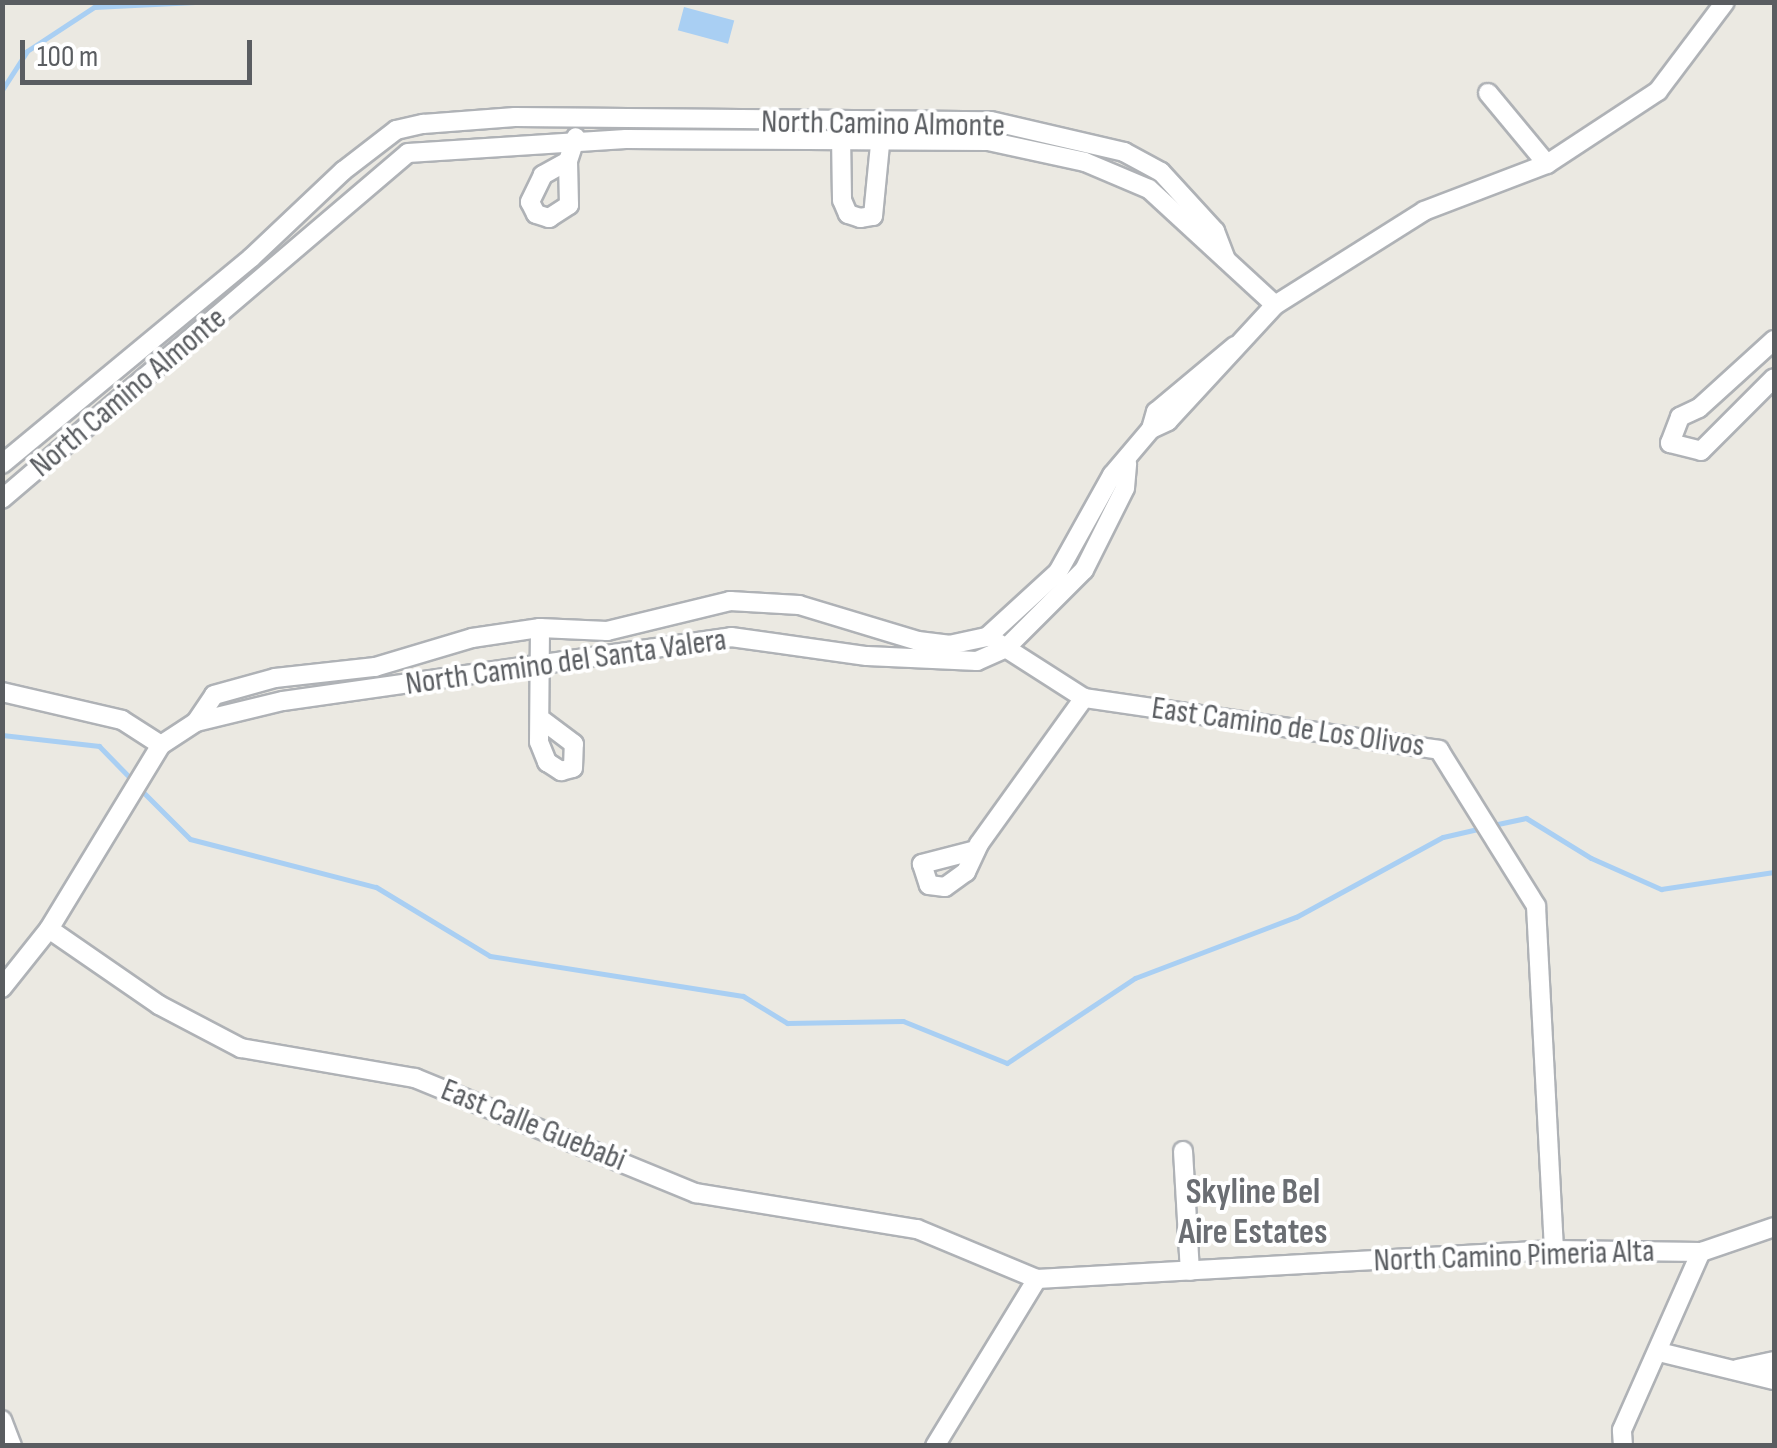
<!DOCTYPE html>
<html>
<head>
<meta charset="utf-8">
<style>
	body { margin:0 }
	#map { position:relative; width:1777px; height:1448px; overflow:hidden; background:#ebe9e2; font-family:"Sofia Sans Condensed",sans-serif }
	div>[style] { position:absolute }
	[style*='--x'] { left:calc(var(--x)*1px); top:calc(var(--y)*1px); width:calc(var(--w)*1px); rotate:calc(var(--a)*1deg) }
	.water>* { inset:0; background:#a9cff3; transform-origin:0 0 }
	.stream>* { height:5px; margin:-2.5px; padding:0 2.5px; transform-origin:2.5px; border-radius:2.5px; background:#a9cff3 }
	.roads { filter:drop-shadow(2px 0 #afb2b6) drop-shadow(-2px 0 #afb2b6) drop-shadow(0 2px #afb2b6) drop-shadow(0 -2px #afb2b6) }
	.street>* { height:18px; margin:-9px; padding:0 9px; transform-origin:9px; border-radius:9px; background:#fff }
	span { translate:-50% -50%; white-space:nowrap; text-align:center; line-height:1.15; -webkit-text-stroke:8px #fff; paint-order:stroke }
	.street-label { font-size:32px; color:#5a5d61 }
	.neighbourhood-label { font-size:35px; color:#6b6e73; font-weight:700 }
	.frame { position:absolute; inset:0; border:5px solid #5a5d61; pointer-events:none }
	.scale { position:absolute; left:20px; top:40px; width:232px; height:45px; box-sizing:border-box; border:5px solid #5a5d61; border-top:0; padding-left:12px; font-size:30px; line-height:35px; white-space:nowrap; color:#5a5d61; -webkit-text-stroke:8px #fff; paint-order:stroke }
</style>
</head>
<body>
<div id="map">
	<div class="water">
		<i style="left:684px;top:7px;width:52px;height:24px;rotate:15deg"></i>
	</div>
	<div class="stream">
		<i style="--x:2;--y:90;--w:46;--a:-57.3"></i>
		<i style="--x:27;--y:51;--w:80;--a:-33.3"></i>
		<i style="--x:94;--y:7;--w:101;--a:-2.8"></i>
		<i style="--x:2;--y:735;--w:98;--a:6.5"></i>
		<i style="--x:99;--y:746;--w:50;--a:45.8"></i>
		<i style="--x:141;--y:790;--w:69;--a:45"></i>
		<i style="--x:190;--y:839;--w:192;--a:14.5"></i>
		<i style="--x:376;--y:887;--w:133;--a:31.2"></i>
		<i style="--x:490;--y:956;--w:256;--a:9"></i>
		<i style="--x:743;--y:996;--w:52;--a:31.5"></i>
		<i style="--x:787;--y:1023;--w:116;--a:-1"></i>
		<i style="--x:903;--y:1021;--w:112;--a:22"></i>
		<i style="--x:1007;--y:1063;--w:154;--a:-33.6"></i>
		<i style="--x:1135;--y:978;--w:172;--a:-20.8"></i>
		<i style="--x:1296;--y:917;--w:167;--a:-28.6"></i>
		<i style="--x:1443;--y:837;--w:40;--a:-13"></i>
		<i style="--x:1493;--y:825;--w:34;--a:-12"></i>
		<i style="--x:1526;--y:818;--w:76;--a:31.6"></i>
		<i style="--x:1591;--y:858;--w:77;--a:23.9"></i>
		<i style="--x:1661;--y:889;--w:114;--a:-8.6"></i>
	</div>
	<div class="roads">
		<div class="street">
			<i style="--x:1488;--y:93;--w:92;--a:50.3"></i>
			<i style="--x:841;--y:135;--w:65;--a:89.1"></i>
			<i style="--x:842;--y:200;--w:15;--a:67"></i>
			<i style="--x:848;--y:214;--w:13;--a:18"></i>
			<i style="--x:860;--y:218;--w:13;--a:-9"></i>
			<i style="--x:873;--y:216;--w:82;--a:-84.4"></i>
			<i style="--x:568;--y:161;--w:29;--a:151"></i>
			<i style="--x:543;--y:175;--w:30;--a:116"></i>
			<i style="--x:530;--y:202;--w:13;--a:63"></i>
			<i style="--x:536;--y:214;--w:14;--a:17"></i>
			<i style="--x:549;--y:218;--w:24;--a:-33"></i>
			<i style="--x:569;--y:205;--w:44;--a:-91.3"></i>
			<i style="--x:568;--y:161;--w:25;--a:-72"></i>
			<i style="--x:1774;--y:340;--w:101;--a:137.8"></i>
			<i style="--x:1699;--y:408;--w:21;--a:155"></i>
			<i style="--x:1680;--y:417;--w:28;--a:111"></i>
			<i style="--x:1670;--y:443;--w:32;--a:14"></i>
			<i style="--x:1701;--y:451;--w:103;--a:-45"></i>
			<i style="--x:1151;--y:429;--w:19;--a:-25"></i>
			<i style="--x:1168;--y:421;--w:158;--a:-47.3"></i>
			<i style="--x:1275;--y:305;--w:176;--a:-32.2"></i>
			<i style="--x:1424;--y:211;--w:132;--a:-20.9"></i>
			<i style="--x:1547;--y:164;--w:133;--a:-33.3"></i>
			<i style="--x:1658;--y:91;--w:111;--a:-53"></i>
			<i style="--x:2;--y:464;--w:323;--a:-39.6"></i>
			<i style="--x:251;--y:258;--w:127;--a:-43.4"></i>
			<i style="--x:343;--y:171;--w:67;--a:-37.7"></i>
			<i style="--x:396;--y:130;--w:28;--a:-13"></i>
			<i style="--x:423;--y:124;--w:92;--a:-4.4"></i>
			<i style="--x:515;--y:117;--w:476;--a:0.5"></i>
			<i style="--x:991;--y:121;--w:137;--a:13.1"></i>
			<i style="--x:1124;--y:152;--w:42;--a:28.4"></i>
			<i style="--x:1161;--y:172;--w:80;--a:47.5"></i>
			<i style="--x:1215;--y:231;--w:30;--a:69"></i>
			<i style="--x:2;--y:499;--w:533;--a:-40.44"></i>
			<i style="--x:408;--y:153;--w:218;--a:-3.7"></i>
			<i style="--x:626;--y:139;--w:362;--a:0.3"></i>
			<i style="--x:988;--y:141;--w:99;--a:12.2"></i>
			<i style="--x:1085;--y:162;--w:69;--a:22.9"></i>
			<i style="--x:1149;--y:189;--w:171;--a:42.6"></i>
			<i style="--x:540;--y:628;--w:114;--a:90.5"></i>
			<i style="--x:539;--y:742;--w:22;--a:68"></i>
			<i style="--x:547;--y:762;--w:17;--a:33"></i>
			<i style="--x:561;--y:771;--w:12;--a:-14"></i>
			<i style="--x:573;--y:768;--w:24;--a:-88"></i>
			<i style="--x:574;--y:744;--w:38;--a:-143"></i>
			<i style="--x:998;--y:643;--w:102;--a:32.6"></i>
			<i style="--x:1084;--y:698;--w:359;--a:8.3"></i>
			<i style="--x:1439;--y:750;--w:184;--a:58.1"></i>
			<i style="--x:1536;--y:906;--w:344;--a:87"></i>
			<i style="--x:2;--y:692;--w:123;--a:13.1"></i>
			<i style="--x:122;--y:720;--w:46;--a:32.7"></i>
			<i style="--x:196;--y:722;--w:32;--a:-56"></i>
			<i style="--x:214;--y:695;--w:63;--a:-15.6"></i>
			<i style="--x:275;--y:678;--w:101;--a:-6.3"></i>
			<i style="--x:375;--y:667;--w:101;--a:-16.6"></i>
			<i style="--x:472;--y:638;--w:69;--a:-8.4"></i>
			<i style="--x:540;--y:628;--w:67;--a:2.6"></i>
			<i style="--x:607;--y:631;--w:127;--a:-13.7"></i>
			<i style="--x:730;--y:601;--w:69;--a:3.3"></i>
			<i style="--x:799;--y:605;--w:124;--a:16.8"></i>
			<i style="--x:918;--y:641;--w:31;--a:7"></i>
			<i style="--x:949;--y:645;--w:39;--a:-12"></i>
			<i style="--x:987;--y:637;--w:96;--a:-42.5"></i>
			<i style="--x:1058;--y:572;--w:111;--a:-60.9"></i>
			<i style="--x:1112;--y:475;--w:60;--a:-49.7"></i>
			<i style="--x:1151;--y:429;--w:18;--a:-74"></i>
			<i style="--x:1156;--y:412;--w:103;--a:-39.9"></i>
			<i style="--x:976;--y:850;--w:56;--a:165.5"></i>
			<i style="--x:922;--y:864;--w:22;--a:72"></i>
			<i style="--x:929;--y:885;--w:16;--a:7"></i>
			<i style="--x:945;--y:887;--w:26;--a:-36"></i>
			<i style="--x:966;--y:872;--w:31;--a:-65"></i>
			<i style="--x:979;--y:844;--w:180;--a:-54.3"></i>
			<i style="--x:49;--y:929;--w:134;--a:34.6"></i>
			<i style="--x:159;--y:1005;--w:93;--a:27.7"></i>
			<i style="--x:241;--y:1048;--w:177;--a:9.8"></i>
			<i style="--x:415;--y:1078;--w:304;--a:22.3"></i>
			<i style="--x:696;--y:1193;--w:224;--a:9.3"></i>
			<i style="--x:917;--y:1229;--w:130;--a:22.6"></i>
			<i style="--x:2;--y:988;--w:75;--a:-51.5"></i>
			<i style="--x:49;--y:929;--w:215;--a:-58.7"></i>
			<i style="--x:161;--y:745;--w:42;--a:-33.3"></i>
			<i style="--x:196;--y:722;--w:89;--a:-13.6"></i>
			<i style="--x:283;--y:701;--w:453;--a:-8.1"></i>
			<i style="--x:731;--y:637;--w:137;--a:8"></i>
			<i style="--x:867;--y:656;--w:110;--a:2.6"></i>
			<i style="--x:977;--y:661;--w:32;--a:-24"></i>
			<i style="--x:1006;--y:648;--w:110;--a:-45"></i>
			<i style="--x:1084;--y:570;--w:92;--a:-63.4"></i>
			<i style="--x:1125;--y:488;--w:25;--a:-85"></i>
			<i style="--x:1183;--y:1151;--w:120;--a:86.7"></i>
			<i style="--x:1659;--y:1352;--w:118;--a:13.7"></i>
			<i style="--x:1737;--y:1369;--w:38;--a:-12"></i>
			<i style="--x:2;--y:1420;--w:28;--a:69"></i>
			<i style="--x:935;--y:1446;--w:196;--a:-58.6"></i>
			<i style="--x:1037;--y:1279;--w:518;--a:-3.21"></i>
			<i style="--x:1554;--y:1250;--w:147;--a:0.8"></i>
			<i style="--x:1701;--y:1252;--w:77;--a:-18.9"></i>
			<i style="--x:1623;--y:1446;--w:16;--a:-94"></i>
			<i style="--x:1622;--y:1430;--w:195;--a:-66.1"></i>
		</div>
	</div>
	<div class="street-label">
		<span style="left:883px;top:125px;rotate:1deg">North Camino Almonte</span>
		<span style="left:129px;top:393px;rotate:-40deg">North Camino Almonte</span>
		<span style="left:566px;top:663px;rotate:-8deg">North Camino del Santa Valera</span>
		<span style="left:1288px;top:728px;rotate:8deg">East Camino de Los Olivos</span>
		<span style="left:533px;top:1126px;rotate:22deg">East Calle Guebabi</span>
		<span style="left:1514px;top:1257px;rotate:-2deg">North Camino Pimeria Alta</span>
	</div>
	<div class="neighbourhood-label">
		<span style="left:1253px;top:1213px">Skyline Bel<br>Aire Estates</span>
	</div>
	<div class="frame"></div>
	<div class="scale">100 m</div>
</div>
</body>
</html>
